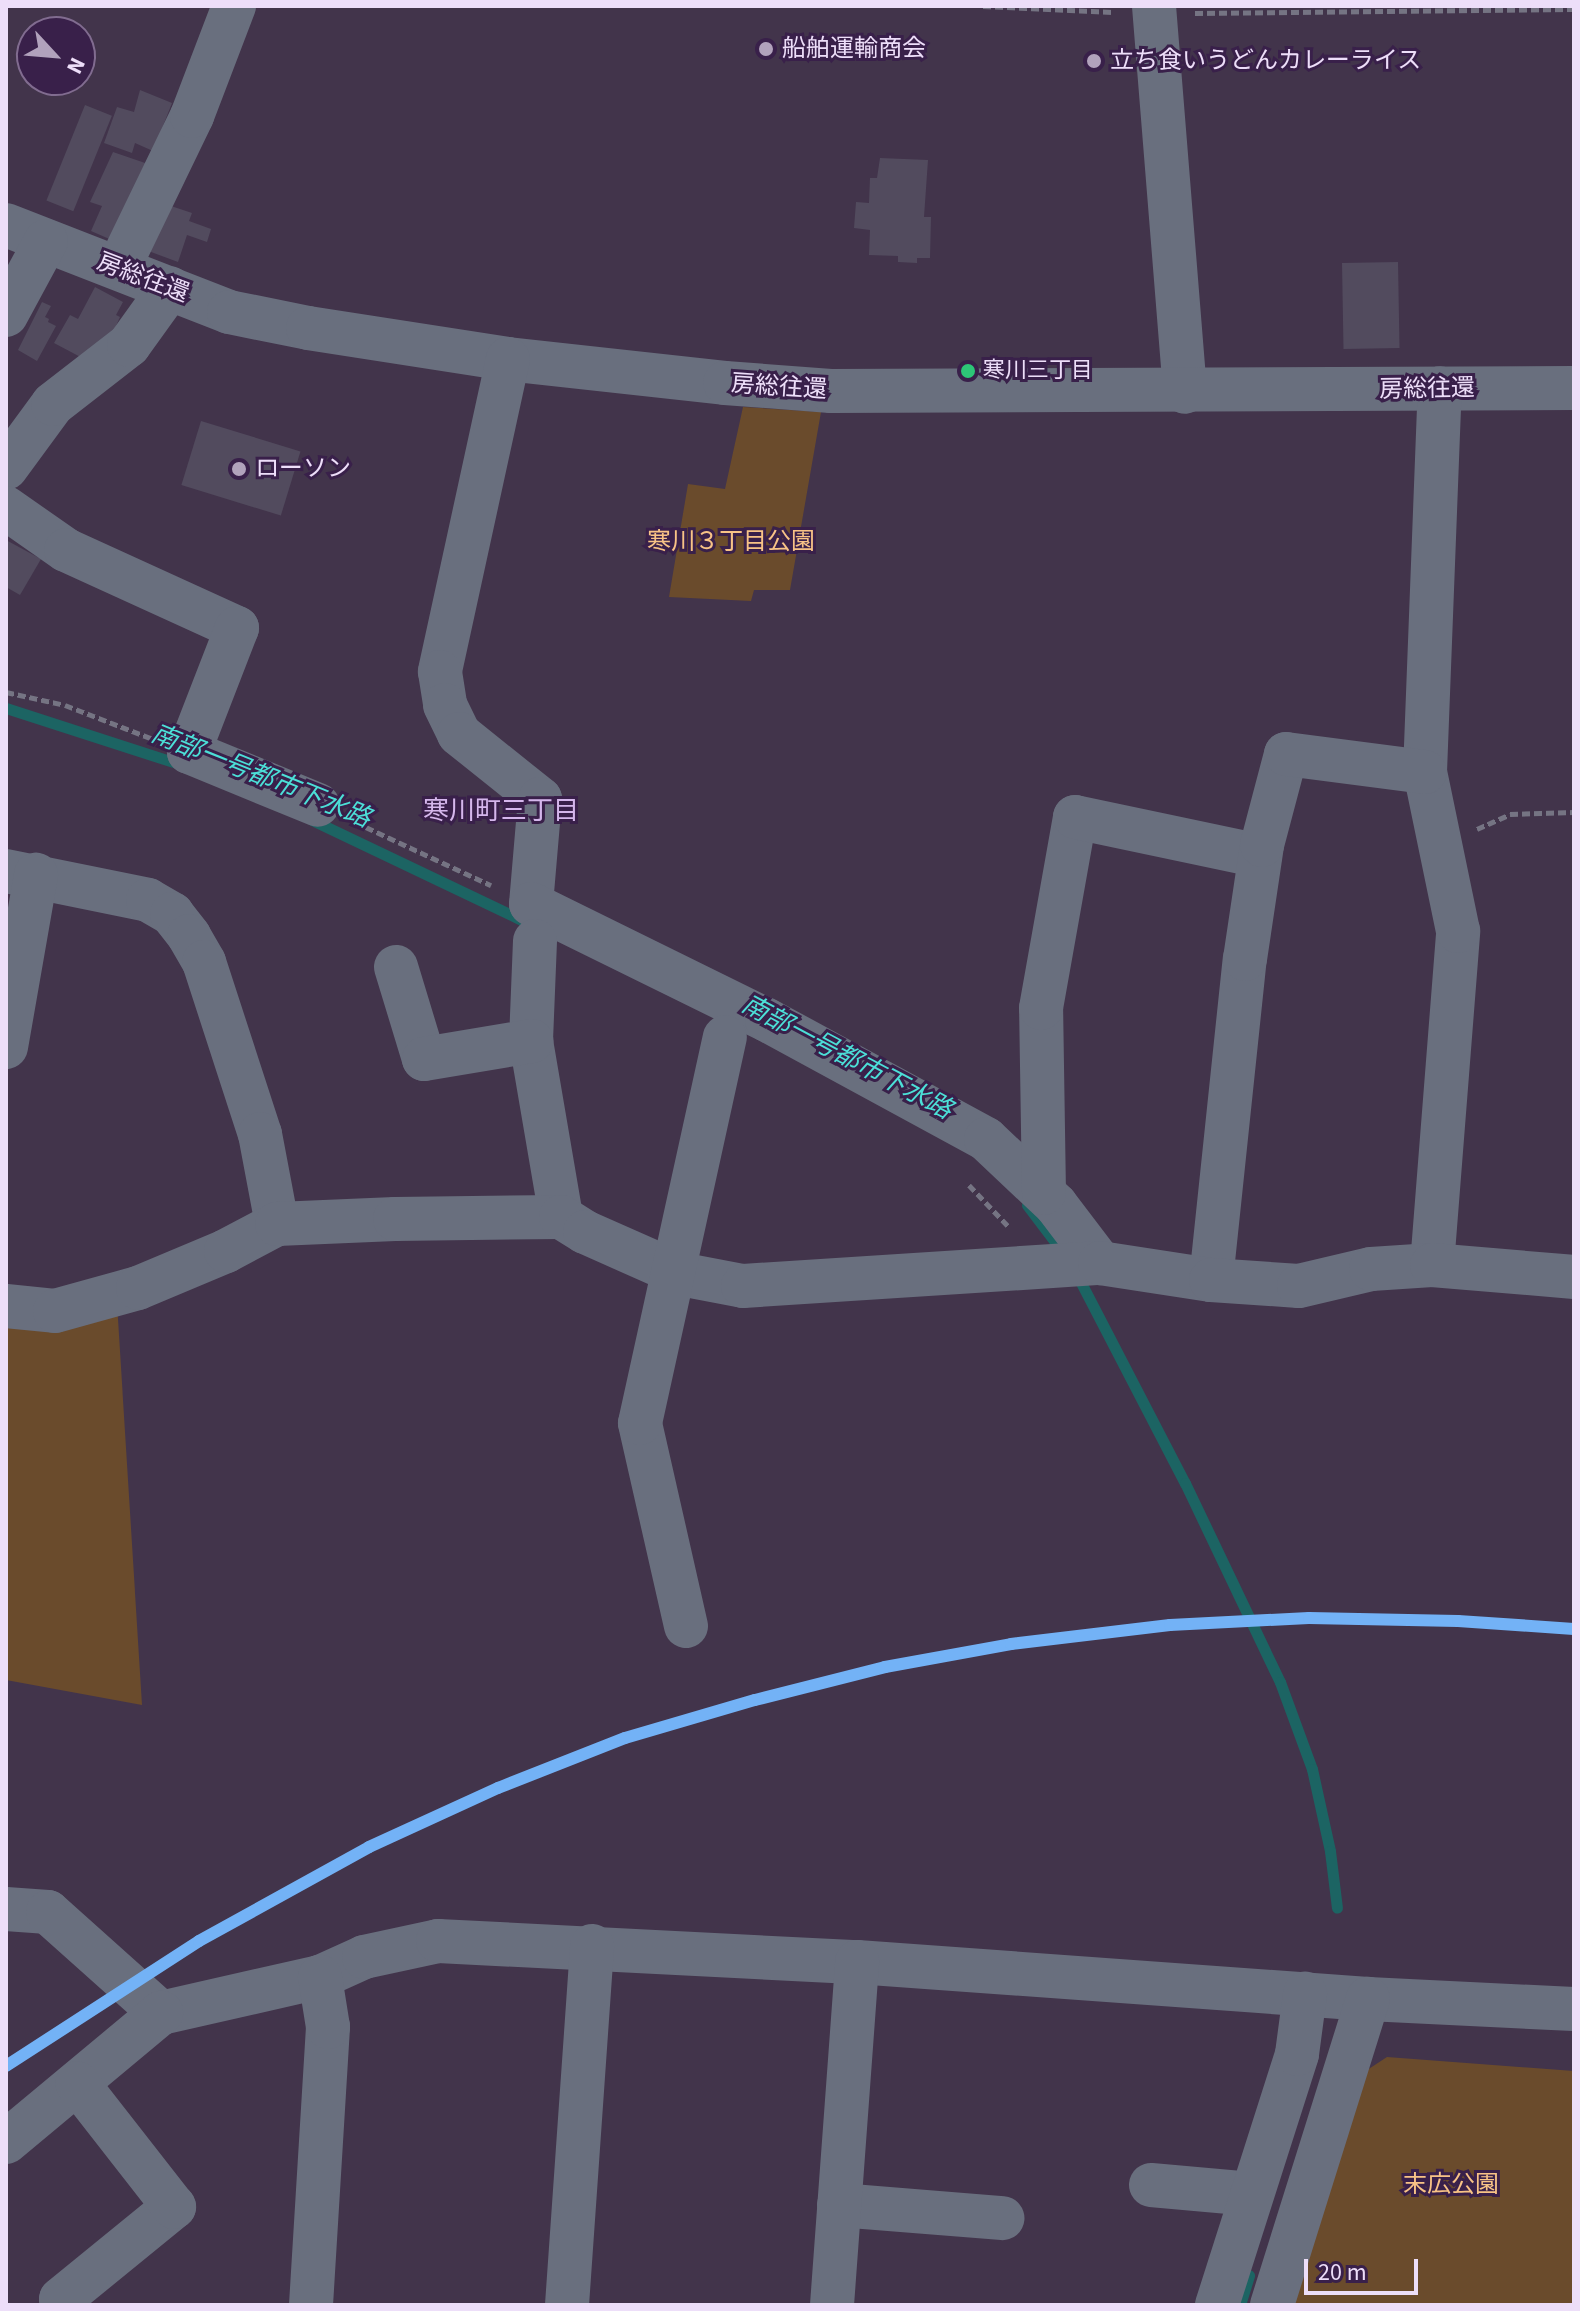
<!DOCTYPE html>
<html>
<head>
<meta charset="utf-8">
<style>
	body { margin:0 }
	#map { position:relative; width:1580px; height:2311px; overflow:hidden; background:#42344b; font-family:"Source Sans 3","Noto Sans JP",sans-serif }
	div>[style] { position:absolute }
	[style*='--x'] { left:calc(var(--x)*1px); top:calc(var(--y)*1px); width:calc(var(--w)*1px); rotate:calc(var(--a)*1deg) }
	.green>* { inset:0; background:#6a4b2c }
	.stream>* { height:11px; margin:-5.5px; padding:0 5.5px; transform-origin:5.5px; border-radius:5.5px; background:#1c6463 }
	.building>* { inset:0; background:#524b5e; transform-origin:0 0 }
	.path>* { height:5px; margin-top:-2.5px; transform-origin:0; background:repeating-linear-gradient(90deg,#757483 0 8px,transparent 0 12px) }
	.minor>* { height:44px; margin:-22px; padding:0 22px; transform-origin:22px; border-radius:22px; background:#696f7e }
	.rail-1>* { height:12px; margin:-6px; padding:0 6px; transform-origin:6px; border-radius:6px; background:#73b2f6 }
	.dots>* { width:22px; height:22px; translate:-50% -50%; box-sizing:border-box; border:4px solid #39204a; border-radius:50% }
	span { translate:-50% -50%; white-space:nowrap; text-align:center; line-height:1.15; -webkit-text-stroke:6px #39204a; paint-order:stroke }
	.bus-label { font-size:22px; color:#eddef9 }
	.left { translate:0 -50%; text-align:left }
	.poi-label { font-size:24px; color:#eddef9 }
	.street-label { font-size:24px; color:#eddef9 }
	.park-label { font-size:24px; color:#f8c386 }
	.water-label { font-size:26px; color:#4cdfd7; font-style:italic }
	.neighbourhood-label { font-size:26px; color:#d5b7ec }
	.frame { position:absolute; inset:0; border:8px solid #eddef9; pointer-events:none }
	.north { position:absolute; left:16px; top:16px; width:80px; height:80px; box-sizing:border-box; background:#39204a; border:2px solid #816c90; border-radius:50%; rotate:116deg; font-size:22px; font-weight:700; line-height:32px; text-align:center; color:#eddef9 }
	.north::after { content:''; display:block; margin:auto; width:28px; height:36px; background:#b1a2bc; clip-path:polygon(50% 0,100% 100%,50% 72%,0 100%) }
	.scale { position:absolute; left:1304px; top:2259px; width:114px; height:36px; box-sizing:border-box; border:4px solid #eddef9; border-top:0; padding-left:10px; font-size:24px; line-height:28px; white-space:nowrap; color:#eddef9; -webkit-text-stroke:6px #39204a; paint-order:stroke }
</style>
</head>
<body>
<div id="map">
	<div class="green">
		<i style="clip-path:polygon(743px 407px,821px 412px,790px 590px,754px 590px,751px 601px,669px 597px,688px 484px,725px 489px)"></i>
		<i style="clip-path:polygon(117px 1303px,142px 1705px,6px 1680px,6px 1321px)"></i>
		<i style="clip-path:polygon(1387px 2057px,1574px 2071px,1574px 2305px,1286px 2305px,1358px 2076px)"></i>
	</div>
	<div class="stream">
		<i style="--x:6;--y:708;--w:185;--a:17.9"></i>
		<i style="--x:312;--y:820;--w:235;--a:25.5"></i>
		<i style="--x:1027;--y:1205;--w:63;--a:52.8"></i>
		<i style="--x:1076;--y:1273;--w:237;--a:62.6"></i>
		<i style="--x:1185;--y:1483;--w:221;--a:64.5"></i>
		<i style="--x:1280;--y:1682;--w:93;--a:69.8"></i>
		<i style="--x:1312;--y:1769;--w:84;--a:77.6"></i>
		<i style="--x:1330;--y:1851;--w:57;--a:83"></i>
		<i style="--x:1240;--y:2305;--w:31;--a:-73"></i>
	</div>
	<div class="building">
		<i style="clip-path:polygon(140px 90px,172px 103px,153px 151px,135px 143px,132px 153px,104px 143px,117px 107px,134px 112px)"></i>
		<i style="left:85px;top:105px;width:29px;height:103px;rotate:22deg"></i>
		<i style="clip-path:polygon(113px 152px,148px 164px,114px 241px,91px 231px,102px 206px,90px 202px)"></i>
		<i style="clip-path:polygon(880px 158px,928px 160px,924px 217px,931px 217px,930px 258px,917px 258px,917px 263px,898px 262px,898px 256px,869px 255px,870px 230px,854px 228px,856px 202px,869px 203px,870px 178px,877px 178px)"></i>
		<i style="clip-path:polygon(159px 202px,192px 213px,189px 221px,211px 229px,207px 242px,187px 235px,178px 262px,143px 249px)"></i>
		<i style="left:1398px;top:262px;width:86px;height:56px;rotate:89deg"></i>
		<i style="clip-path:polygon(95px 287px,123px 302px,116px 315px,120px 317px,107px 346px,88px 361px,54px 343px,70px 315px,78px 319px)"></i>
		<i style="clip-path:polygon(42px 302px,51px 306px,45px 317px,49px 319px,48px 322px,56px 326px,37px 361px,18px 350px)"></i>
		<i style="left:201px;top:421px;width:104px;height:67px;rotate:17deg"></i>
		<i style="clip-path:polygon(6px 540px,41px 559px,20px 595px,6px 587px)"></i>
	</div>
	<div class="path">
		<i style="--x:983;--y:6;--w:130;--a:2.6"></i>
		<i style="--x:1195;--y:13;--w:379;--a:-0.6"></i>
		<i style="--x:6;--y:692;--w:60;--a:12.4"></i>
		<i style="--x:65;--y:705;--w:94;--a:21.1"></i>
		<i style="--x:355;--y:822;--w:150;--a:24.9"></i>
		<i style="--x:1477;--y:829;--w:36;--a:-24"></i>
		<i style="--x:1510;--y:814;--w:64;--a:-1.8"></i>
		<i style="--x:969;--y:1185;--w:58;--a:46.4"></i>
	</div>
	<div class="minor">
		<i style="--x:1154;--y:6;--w:387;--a:85.4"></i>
		<i style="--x:6;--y:225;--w:239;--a:21.3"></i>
		<i style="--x:229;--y:312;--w:81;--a:11.4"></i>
		<i style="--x:308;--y:328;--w:202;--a:8.8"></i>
		<i style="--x:508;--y:359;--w:218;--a:6.3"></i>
		<i style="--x:725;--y:383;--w:106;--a:4.3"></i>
		<i style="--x:831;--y:391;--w:743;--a:-0.23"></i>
		<i style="--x:119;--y:267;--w:168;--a:-64.2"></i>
		<i style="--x:192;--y:116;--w:118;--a:-69.1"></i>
		<i style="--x:6;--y:315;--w:84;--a:-61.6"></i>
		<i style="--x:508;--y:359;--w:320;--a:102.3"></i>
		<i style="--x:440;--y:672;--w:33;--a:81"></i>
		<i style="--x:445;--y:705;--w:32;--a:64"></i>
		<i style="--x:459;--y:734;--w:104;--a:38.7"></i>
		<i style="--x:540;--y:799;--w:105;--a:94.9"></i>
		<i style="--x:531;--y:904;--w:263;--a:26.2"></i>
		<i style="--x:767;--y:1020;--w:249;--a:28.5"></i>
		<i style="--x:986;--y:1139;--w:96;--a:43.3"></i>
		<i style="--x:1056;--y:1205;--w:73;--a:52.8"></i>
		<i style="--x:6;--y:468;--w:79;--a:-53.7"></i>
		<i style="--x:53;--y:404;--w:96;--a:-37.8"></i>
		<i style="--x:129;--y:345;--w:70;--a:-54.3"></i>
		<i style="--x:6;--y:508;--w:73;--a:35"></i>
		<i style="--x:66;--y:550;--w:188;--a:24.5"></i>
		<i style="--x:237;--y:628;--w:133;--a:111.2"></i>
		<i style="--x:189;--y:752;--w:139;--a:22.3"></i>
		<i style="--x:6;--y:871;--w:145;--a:11.5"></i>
		<i style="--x:148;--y:900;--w:28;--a:30"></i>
		<i style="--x:172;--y:914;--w:28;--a:52"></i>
		<i style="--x:189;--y:936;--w:30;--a:60"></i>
		<i style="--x:204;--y:962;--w:181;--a:72"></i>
		<i style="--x:260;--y:1134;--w:92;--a:79.3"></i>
		<i style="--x:535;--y:941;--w:100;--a:92.3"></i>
		<i style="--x:531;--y:1041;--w:179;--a:80.3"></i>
		<i style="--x:396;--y:967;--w:96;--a:73.1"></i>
		<i style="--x:424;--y:1059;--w:109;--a:-9.5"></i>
		<i style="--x:6;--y:1047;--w:175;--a:-80.1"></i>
		<i style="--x:1044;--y:1193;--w:185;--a:-90.9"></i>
		<i style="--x:1041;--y:1008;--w:194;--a:-79.9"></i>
		<i style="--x:1075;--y:817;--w:189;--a:11.9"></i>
		<i style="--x:1432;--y:1265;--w:335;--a:-85.5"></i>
		<i style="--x:1458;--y:931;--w:162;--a:-101.7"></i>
		<i style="--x:1425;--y:772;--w:384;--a:-87.8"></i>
		<i style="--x:1211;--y:1280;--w:323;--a:-84"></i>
		<i style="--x:1245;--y:959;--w:115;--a:-81.5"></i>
		<i style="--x:1262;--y:845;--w:94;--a:-75.2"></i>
		<i style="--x:1286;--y:754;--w:140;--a:7.4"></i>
		<i style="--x:6;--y:1306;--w:49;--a:5.8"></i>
		<i style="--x:55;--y:1311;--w:86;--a:-15.5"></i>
		<i style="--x:138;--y:1288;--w:95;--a:-22.8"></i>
		<i style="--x:226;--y:1251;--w:58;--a:-27.9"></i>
		<i style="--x:277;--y:1224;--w:118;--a:-2.4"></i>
		<i style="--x:395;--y:1219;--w:166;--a:-0.7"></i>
		<i style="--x:561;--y:1217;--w:28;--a:32"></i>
		<i style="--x:585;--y:1232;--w:104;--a:23.9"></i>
		<i style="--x:680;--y:1274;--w:64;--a:10.8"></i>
		<i style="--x:743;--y:1286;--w:358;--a:-3.7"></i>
		<i style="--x:1100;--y:1263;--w:112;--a:8.7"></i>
		<i style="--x:1211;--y:1280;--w:88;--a:3.9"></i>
		<i style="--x:1299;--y:1286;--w:74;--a:-13.3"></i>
		<i style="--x:1371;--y:1269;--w:61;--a:-3.8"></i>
		<i style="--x:1432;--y:1265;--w:143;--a:4.8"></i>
		<i style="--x:686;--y:1626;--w:208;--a:-102.8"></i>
		<i style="--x:640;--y:1423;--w:395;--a:-77.6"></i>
		<i style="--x:6;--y:1909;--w:42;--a:4.1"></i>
		<i style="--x:48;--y:1912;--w:152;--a:41.8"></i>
		<i style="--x:161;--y:2013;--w:163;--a:-12.8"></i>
		<i style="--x:320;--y:1977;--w:48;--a:-24.4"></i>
		<i style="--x:364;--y:1957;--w:76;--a:-12.2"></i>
		<i style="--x:438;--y:1941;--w:420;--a:2.9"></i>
		<i style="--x:857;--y:1962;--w:512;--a:4.14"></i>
		<i style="--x:1368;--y:1999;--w:206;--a:2.8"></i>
		<i style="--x:6;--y:2142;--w:202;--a:-39.8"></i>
		<i style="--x:1151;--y:2185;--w:101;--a:5.1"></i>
		<i style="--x:839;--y:2205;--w:164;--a:4.6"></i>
		<i style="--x:65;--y:2305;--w:7;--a:-124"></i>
		<i style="--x:61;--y:2299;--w:146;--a:-39.2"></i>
		<i style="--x:174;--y:2207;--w:157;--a:-128"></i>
		<i style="--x:311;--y:2305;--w:279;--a:-86.5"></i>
		<i style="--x:328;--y:2027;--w:51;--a:-99.1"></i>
		<i style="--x:567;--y:2305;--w:360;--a:-86"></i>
		<i style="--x:832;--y:2305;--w:344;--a:-85.8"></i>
		<i style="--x:1217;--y:2305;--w:263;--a:-72.3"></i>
		<i style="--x:1297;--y:2054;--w:61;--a:-82.4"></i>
		<i style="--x:1272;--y:2305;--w:321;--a:-72.6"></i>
	</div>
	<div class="rail-1">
		<i style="--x:6;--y:2066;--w:230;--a:-32.9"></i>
		<i style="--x:199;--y:1941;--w:194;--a:-28.9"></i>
		<i style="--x:369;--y:1847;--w:142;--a:-24.6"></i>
		<i style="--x:498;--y:1788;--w:136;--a:-21.5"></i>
		<i style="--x:625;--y:1738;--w:135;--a:-16.3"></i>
		<i style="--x:755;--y:1700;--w:134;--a:-14.2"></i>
		<i style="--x:885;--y:1667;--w:128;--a:-10.3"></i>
		<i style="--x:1011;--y:1644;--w:160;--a:-6.8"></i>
		<i style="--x:1170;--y:1625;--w:139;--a:-2.9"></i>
		<i style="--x:1309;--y:1618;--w:149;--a:1.2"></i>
		<i style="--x:1458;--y:1621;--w:116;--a:3.9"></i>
	</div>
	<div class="dots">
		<i style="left:766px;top:49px;background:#b1a2bc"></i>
		<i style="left:1094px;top:61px;background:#b1a2bc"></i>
		<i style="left:968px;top:371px;background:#2dc577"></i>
		<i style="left:239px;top:469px;background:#b1a2bc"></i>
	</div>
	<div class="bus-label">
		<span class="left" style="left:983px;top:371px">寒川三丁目</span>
	</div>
	<div class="poi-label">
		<span class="left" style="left:782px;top:49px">船舶運輸商会</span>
		<span class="left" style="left:1110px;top:61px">立ち食いうどんカレーライス</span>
		<span class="left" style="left:255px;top:469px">ローソン</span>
	</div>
	<div class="street-label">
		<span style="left:143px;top:278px;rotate:21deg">房総往還</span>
		<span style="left:779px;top:387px;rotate:4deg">房総往還</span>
		<span style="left:1427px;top:389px;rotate:-1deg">房総往還</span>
	</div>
	<div class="park-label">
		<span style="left:731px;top:542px">寒川３丁目公園</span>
		<span style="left:1451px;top:2185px">末広公園</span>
	</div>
	<div class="water-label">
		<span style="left:261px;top:776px;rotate:22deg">南部一号都市下水路</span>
		<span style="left:847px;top:1057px;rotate:28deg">南部一号都市下水路</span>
	</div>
	<div class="neighbourhood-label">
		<span style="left:501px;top:811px">寒川町三丁目</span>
	</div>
	<div class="frame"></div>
	<div class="north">N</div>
	<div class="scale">20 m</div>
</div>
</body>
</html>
